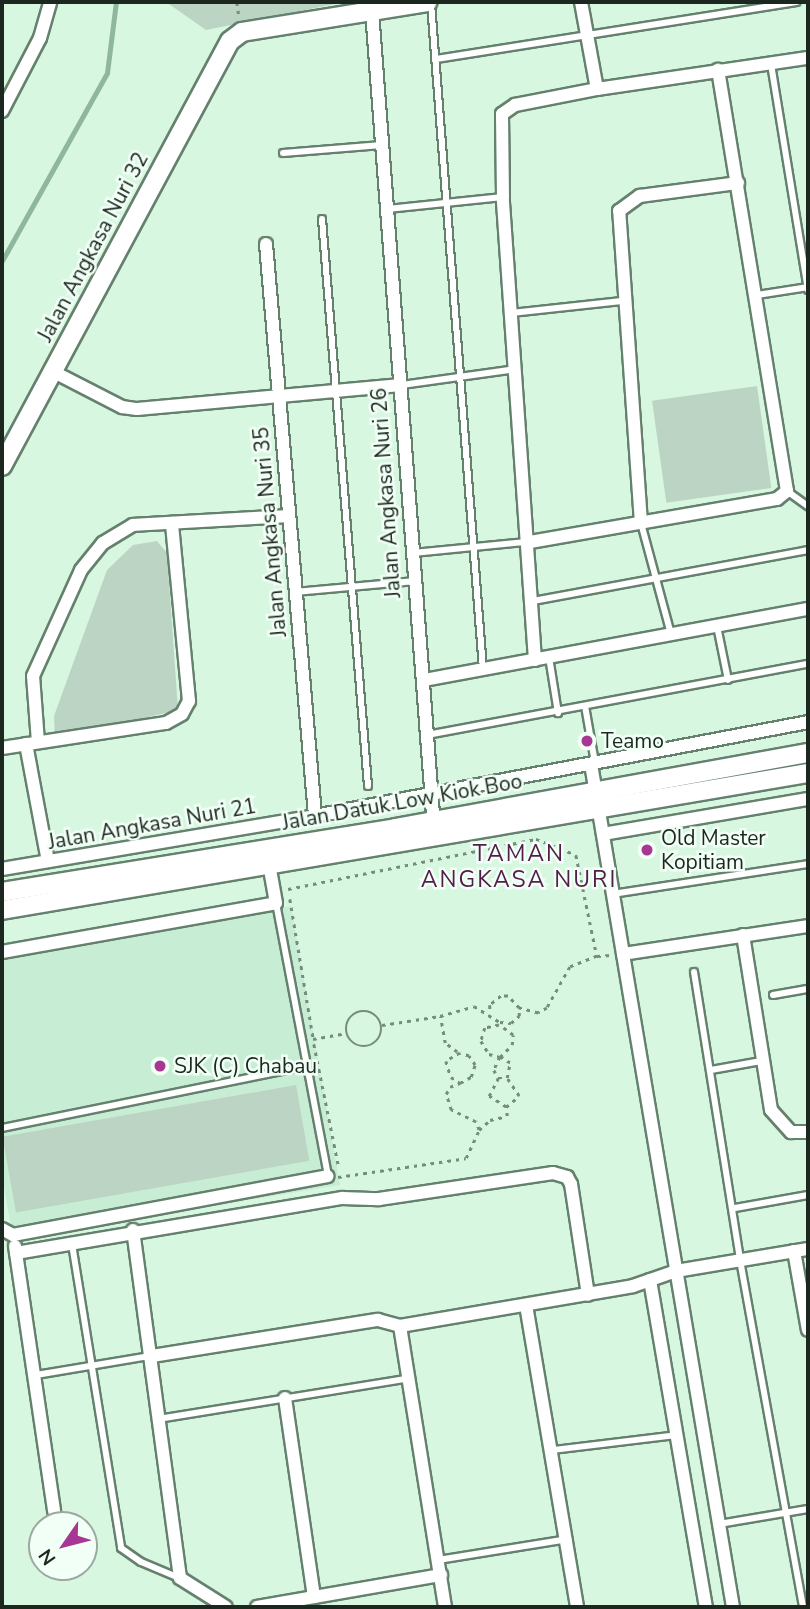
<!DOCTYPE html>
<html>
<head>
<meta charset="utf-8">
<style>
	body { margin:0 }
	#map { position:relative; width:810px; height:1609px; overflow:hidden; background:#d8f7e1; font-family:"Nunito Sans",sans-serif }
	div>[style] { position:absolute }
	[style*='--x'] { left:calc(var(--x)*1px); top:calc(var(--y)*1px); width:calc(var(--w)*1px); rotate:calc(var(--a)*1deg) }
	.built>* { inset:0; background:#c7eed4 }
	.green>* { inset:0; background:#bcd4c3; transform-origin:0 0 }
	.stream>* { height:4.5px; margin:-2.25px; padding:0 2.25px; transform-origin:2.25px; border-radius:2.25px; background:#8fb79c }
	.path>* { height:2.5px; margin-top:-1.25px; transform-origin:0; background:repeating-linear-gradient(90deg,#768c7d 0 3.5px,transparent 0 8.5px) }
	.path>.ring { margin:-1.25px; padding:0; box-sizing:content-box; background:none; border:2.5px solid #768c7d; border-radius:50% }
	.roads { filter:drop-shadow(2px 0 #65816e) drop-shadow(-2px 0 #65816e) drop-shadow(0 2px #65816e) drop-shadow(0 -2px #65816e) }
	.lane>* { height:6px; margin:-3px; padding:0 3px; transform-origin:3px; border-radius:3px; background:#fff }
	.street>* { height:12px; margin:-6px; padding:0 6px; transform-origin:6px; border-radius:6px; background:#fff }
	.secondary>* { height:18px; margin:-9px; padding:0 9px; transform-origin:9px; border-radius:9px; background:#fff }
	.dots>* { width:19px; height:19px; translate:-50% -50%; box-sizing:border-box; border:4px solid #f2fff6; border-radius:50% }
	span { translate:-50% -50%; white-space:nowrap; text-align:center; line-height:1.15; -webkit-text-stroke:5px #f2fff6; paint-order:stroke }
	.street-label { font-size:21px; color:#1b271f }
	.poi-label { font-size:21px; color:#1b271f }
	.left { translate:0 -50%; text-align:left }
	.neighbourhood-label { font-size:23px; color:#531d49; letter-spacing:2px }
	.frame { position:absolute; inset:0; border:4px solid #1b271f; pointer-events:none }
	.north { position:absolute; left:28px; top:1511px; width:70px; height:70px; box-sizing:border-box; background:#f2fff6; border:2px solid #9ca9a0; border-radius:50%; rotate:235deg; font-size:19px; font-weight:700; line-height:28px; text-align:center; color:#1b271f }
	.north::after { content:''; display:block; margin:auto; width:24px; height:32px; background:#a73793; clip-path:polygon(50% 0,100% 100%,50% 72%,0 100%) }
</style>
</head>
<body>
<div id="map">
	<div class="built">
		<i style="clip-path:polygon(291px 906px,340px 1185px,13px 1238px,2px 1175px,2px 957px)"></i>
	</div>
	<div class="green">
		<i style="clip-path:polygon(166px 2px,345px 2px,206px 30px)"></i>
		<i style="left:757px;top:386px;width:103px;height:106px;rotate:82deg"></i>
		<i style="clip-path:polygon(157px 541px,167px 553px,178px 710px,55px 739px,54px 716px,107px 570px,133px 545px)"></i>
		<i style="left:296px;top:1085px;width:77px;height:298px;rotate:80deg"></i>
	</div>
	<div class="stream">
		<i style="--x:2;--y:261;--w:215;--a:-60.8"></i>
		<i style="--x:107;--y:73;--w:72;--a:-82.8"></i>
	</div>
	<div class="path">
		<i style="--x:237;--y:2;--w:14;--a:82"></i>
		<i style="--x:288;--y:889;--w:253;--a:-11.4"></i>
		<i style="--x:536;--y:839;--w:43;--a:21.8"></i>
		<i style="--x:576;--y:855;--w:103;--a:78.3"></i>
		<i style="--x:597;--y:956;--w:29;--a:158"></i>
		<i style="--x:570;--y:967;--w:47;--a:119.3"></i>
		<i style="--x:547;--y:1008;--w:10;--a:151"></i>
		<i style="--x:538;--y:1013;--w:20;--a:-165"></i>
		<i style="--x:290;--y:899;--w:140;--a:80.5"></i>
		<i style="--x:597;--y:956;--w:14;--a:-4"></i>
		<i class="ring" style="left:346px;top:1011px;width:33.5px;height:33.5px"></i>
		<i style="--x:382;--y:1025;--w:59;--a:-8.8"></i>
		<i style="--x:313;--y:1039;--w:34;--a:-10"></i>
		<i style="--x:314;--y:1044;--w:126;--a:78.6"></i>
		<i style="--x:457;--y:1052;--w:15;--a:-143"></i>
		<i style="--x:445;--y:1043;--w:27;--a:-100"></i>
		<i style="--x:440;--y:1016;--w:35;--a:-16"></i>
		<i style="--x:474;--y:1006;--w:31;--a:32"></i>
		<i style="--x:500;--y:1022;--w:11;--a:5"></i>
		<i style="--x:511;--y:1023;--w:11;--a:-41"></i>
		<i style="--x:519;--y:1016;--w:8;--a:-90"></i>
		<i style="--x:519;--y:1008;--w:16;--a:-133"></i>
		<i style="--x:508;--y:996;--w:7;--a:180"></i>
		<i style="--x:501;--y:996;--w:14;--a:141"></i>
		<i style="--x:490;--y:1005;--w:7;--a:90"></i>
		<i style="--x:506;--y:1107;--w:20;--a:-147"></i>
		<i style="--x:489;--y:1096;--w:20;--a:-63"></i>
		<i style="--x:498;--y:1078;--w:9;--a:0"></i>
		<i style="--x:479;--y:1130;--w:15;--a:-42"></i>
		<i style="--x:490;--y:1120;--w:17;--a:-13"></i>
		<i style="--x:507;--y:1116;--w:9;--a:-96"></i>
		<i style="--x:506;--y:1107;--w:17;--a:-40"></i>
		<i style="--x:519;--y:1096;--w:22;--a:-124"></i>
		<i style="--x:507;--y:1078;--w:15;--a:-79"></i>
		<i style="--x:510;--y:1063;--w:12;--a:-149"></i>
		<i style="--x:500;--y:1057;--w:17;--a:-45"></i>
		<i style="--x:512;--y:1045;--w:10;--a:-84"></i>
		<i style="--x:513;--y:1035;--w:17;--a:-144"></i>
		<i style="--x:499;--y:1025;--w:14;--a:168"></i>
		<i style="--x:485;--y:1028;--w:14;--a:107"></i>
		<i style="--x:481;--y:1041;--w:15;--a:58"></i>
		<i style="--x:489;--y:1054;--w:11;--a:15"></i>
		<i style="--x:500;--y:1057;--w:14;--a:115"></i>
		<i style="--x:494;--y:1070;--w:9;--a:63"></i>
		<i style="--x:338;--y:1177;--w:129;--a:-8.4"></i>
		<i style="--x:466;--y:1158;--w:31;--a:-65"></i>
		<i style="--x:479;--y:1130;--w:9;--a:-111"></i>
		<i style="--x:476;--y:1122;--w:28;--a:-154"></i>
		<i style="--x:451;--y:1110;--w:17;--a:-107"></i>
		<i style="--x:446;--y:1094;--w:8;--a:-60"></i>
		<i style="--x:450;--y:1087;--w:11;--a:-22"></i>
		<i style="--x:460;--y:1083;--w:13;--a:-29"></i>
		<i style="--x:471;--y:1077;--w:13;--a:-72"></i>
		<i style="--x:475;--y:1065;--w:11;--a:-124"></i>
		<i style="--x:469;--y:1056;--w:9;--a:-162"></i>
		<i style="--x:460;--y:1053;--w:16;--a:150"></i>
		<i style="--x:446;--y:1061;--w:17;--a:73"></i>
		<i style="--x:451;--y:1077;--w:11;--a:34"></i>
	</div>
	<div class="roads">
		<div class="lane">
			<i style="--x:431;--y:4;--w:667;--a:85.53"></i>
			<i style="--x:436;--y:59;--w:365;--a:-9"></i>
			<i style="--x:771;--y:64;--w:229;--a:80.7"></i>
			<i style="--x:283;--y:153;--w:99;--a:-4.6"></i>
			<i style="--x:388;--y:209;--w:115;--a:-6"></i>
			<i style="--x:322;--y:219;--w:569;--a:85.36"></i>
			<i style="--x:757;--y:295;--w:52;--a:-8.9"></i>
			<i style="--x:512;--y:313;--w:112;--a:-6.2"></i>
			<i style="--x:401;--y:385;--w:117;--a:-7.9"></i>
			<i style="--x:787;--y:491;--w:26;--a:36"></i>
			<i style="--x:641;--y:523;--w:115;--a:74.9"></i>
			<i style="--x:413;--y:553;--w:114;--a:-5.6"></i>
			<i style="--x:295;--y:592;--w:121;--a:-5.2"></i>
			<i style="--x:533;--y:601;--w:280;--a:-10.5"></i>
			<i style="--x:717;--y:626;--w:55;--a:78.5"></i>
			<i style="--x:549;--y:657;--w:57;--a:80.9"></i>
			<i style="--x:585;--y:706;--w:58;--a:80"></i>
			<i style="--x:427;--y:735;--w:388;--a:-10.6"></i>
			<i style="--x:612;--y:894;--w:198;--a:-8.7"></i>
			<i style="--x:276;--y:903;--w:278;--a:79.2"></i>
			<i style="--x:694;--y:972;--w:292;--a:80.9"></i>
			<i style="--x:740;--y:1260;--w:353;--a:79.7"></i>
			<i style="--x:773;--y:995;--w:36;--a:-10"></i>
			<i style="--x:711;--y:1070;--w:51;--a:-10.2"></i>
			<i style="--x:2;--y:1128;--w:311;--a:-11.5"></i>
			<i style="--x:735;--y:1208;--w:74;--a:-10.1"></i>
			<i style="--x:72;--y:1244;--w:308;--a:80.8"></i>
			<i style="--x:121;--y:1548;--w:24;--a:35"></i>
			<i style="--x:141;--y:1562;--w:41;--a:22.8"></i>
			<i style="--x:36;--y:1375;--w:116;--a:-9.5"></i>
			<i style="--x:158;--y:1419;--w:251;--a:-9.2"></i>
			<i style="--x:553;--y:1450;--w:125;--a:-6.9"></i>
			<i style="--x:719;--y:1524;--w:90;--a:-9.6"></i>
			<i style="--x:438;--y:1560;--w:132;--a:-9.2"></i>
		</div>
		<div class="street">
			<i style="--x:581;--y:2;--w:88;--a:79.6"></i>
			<i style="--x:372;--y:11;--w:819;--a:85.66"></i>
			<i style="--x:2;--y:111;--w:82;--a:-62.5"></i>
			<i style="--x:40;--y:38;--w:37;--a:-74"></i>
			<i style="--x:266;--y:244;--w:574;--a:85.1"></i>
			<i style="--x:52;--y:371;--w:79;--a:27.2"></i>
			<i style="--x:122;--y:407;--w:15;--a:8"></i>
			<i style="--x:137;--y:409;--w:265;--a:-5.2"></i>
			<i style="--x:641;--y:523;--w:313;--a:-94"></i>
			<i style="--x:619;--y:211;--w:26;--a:-36"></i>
			<i style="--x:640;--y:196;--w:99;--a:-7.6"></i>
			<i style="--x:530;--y:542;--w:251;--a:-9.9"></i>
			<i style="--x:777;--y:499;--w:13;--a:-39"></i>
			<i style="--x:787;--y:491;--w:427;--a:-99.3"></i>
			<i style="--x:535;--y:660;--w:464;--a:-94"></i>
			<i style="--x:503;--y:197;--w:83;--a:-90.7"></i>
			<i style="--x:502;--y:114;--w:16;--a:-35"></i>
			<i style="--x:515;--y:105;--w:84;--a:-11"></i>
			<i style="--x:597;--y:89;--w:213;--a:-8.4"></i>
			<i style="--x:424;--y:680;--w:391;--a:-10.5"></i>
			<i style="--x:38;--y:742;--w:66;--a:-94.3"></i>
			<i style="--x:33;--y:676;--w:116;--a:-65.6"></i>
			<i style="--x:81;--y:570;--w:35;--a:-51"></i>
			<i style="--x:103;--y:543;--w:35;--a:-31"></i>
			<i style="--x:133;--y:525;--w:155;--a:-3.3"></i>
			<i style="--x:26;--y:744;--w:119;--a:79.4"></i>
			<i style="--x:2;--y:748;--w:166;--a:-8.7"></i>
			<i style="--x:166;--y:723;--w:18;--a:-29"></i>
			<i style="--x:182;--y:714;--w:15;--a:-62"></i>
			<i style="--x:189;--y:701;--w:179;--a:-95.5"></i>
			<i style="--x:591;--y:764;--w:855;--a:80.44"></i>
			<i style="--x:603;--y:834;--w:208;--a:-9.7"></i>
			<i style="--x:2;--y:869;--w:317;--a:-9.6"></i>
			<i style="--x:315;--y:816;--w:502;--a:-10.79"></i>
			<i style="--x:743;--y:935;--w:177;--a:80.9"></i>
			<i style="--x:771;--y:1110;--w:30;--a:48"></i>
			<i style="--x:791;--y:1132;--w:17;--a:0"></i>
			<i style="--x:2;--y:952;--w:278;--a:-10.1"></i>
			<i style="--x:276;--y:903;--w:46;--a:-100.1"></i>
			<i style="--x:623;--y:954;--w:187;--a:-8.6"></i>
			<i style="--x:2;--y:1229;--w:13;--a:29"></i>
			<i style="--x:13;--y:1235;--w:320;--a:-10.6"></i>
			<i style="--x:133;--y:1230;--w:351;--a:82.3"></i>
			<i style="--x:180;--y:1578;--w:54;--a:32.2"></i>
			<i style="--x:15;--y:1246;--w:268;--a:81.6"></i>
			<i style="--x:794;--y:1251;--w:80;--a:80"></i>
			<i style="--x:16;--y:1253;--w:331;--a:-9.6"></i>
			<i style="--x:342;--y:1198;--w:37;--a:2"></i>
			<i style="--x:379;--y:1199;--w:176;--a:-8.5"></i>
			<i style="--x:553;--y:1173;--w:15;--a:16"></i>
			<i style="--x:567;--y:1177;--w:8;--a:60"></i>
			<i style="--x:571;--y:1184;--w:112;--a:81.3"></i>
			<i style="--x:650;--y:1280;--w:332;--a:80.3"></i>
			<i style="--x:526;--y:1305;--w:306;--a:80.4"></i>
			<i style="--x:400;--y:1326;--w:285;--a:80.9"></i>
			<i style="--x:152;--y:1356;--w:229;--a:-9.1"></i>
			<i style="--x:378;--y:1320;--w:23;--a:15"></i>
			<i style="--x:400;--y:1326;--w:236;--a:-9.7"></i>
			<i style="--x:633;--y:1286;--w:46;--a:-19.2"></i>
			<i style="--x:676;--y:1271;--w:134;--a:-9.5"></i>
			<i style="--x:285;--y:1398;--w:201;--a:81.7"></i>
			<i style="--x:257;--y:1607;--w:187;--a:-9.9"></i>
		</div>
		<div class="secondary">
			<i style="--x:2;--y:466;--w:482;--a:-61.8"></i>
			<i style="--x:230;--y:41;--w:15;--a:-37"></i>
			<i style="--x:242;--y:32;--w:188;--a:-9.2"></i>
			<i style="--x:2;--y:892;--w:398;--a:-9.2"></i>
			<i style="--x:395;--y:828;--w:420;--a:-10.3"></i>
			<i style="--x:2;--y:910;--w:818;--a:-9.65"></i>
		</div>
	</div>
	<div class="dots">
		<i style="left:587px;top:741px;background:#a73793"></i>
		<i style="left:647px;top:850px;background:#a73793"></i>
		<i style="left:160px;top:1066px;background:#a73793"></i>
	</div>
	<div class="street-label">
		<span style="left:93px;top:247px;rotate:-62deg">Jalan Angkasa Nuri 32</span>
		<span style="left:386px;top:493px;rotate:-94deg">Jalan Angkasa Nuri 26</span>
		<span style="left:270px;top:532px;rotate:-95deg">Jalan Angkasa Nuri 35</span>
		<span style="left:402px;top:802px;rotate:-10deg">Jalan Datuk Low Kiok Boo</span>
		<span style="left:152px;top:824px;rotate:-10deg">Jalan Angkasa Nuri 21</span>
	</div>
	<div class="poi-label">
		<span class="left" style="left:601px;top:741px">Teamo</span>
		<span class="left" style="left:661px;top:850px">Old Master<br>Kopitiam</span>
		<span class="left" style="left:174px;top:1066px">SJK (C) Chabau</span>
	</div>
	<div class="neighbourhood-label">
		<span style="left:519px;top:867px">TAMAN<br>ANGKASA NURI</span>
	</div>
	<div class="frame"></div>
	<div class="north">N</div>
</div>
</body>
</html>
